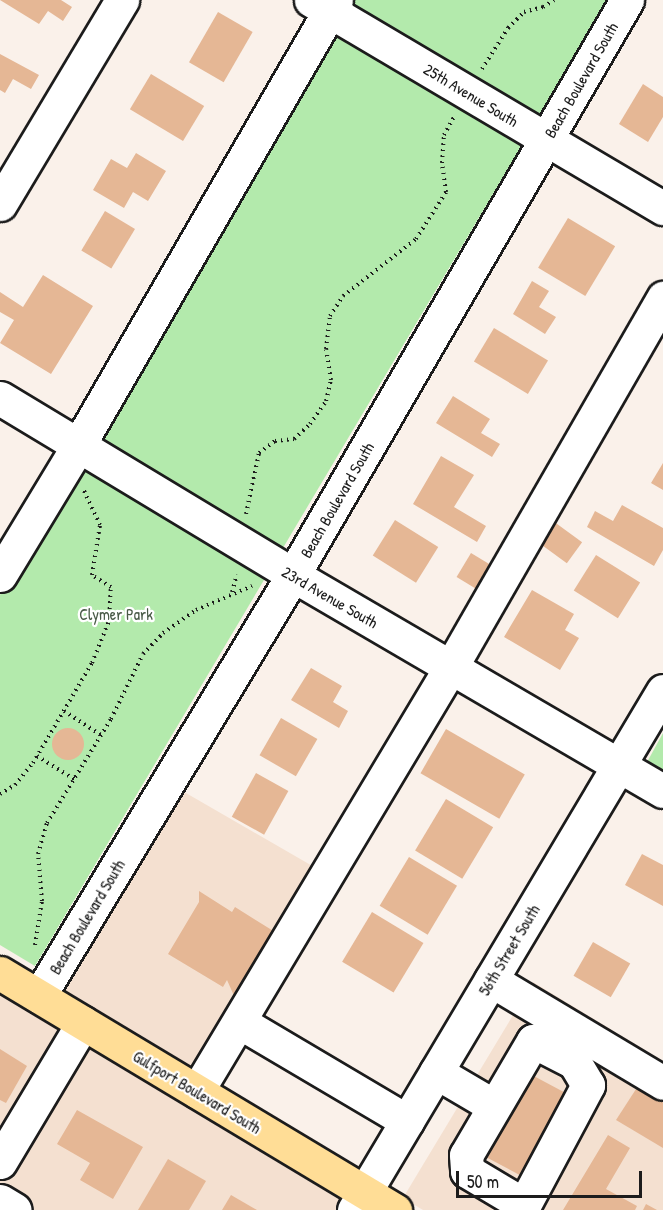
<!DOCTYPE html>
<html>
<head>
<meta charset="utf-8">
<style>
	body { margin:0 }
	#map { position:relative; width:663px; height:1210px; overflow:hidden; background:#faf1ea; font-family:"Patrick Hand",sans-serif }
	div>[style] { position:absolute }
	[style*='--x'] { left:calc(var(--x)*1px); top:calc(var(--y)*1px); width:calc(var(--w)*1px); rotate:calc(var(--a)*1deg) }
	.built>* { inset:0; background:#f4e0d0; transform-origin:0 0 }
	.green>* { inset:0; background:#b3eaac }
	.building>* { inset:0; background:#e5b795; transform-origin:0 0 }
	.round { border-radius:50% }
	.path>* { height:4px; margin-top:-2px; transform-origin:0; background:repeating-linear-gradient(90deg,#1c1c1c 0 1.5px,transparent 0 6px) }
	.roads { filter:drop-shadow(2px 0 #1c1c1c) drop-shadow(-2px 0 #1c1c1c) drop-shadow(0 2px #1c1c1c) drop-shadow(0 -2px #1c1c1c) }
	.minor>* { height:33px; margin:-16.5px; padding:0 16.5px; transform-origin:16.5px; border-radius:16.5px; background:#fff }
	.major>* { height:33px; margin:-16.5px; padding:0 16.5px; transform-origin:16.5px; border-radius:16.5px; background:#ffdd96 }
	span { translate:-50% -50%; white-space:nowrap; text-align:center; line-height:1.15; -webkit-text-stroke:4.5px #fff; paint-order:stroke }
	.street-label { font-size:16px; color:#1c1c1c }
	.park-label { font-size:16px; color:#495a47 }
	.scale { position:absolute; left:456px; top:1171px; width:186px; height:27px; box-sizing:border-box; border:3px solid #1c1c1c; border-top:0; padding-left:8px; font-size:18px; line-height:21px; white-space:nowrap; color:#1c1c1c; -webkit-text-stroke:4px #fff; paint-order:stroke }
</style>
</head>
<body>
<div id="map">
	<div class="built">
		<i style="left:179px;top:789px;width:179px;height:235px;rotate:30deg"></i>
		<i style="clip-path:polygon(533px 982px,663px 1061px,663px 1210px,423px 1210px,403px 1198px)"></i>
		<i style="clip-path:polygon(0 990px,346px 1198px,339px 1210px,30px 1210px,0 1192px)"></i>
	</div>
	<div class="green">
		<i style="clip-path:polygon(352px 0,608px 0,35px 966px,0 945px,0 595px)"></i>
		<i style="clip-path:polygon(663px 733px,663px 775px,646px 764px)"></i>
	</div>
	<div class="building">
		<i style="clip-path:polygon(0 0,61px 0,72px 7px,63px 21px,48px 11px,39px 24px)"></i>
		<i style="left:218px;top:12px;width:40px;height:58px;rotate:30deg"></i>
		<i style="clip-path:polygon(0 54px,39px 75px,31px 89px,13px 79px,5px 93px,0 90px)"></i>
		<i style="left:151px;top:74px;width:62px;height:41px;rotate:31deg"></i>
		<i style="clip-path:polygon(643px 84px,663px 97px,663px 117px,648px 142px,619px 124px)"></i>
		<i style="clip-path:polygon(136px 153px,166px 171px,148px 201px,133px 192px,124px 208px,93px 190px,111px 159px,127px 168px)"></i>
		<i style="left:105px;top:211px;width:35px;height:46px;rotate:31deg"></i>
		<i style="left:568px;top:218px;width:55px;height:58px;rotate:31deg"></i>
		<i style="clip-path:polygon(43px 275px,93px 306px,51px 374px,0 343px,14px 320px,0 312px,0 292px,23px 307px)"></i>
		<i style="clip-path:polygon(532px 281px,549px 291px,539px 307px,556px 317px,545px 334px,513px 314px)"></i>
		<i style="left:494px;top:328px;width:63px;height:39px;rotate:31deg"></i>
		<i style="clip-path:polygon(453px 396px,490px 419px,481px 433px,500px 444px,492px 457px,436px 423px)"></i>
		<i style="clip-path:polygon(441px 456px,474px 475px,454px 507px,486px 526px,477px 542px,413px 504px)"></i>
		<i style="clip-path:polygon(663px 463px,663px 490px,651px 483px)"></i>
		<i style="clip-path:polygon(622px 505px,663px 528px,663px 550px,654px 566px,587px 527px,595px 511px,613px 521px)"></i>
		<i style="left:395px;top:520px;width:51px;height:42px;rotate:32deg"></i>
		<i style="left:553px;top:521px;width:36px;height:26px;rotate:36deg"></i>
		<i style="left:471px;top:553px;width:26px;height:28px;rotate:31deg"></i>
		<i style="left:596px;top:555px;width:52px;height:42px;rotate:32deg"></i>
		<i style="clip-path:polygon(532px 590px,574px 614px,565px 630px,579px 638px,560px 670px,504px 637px)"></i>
		<i style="clip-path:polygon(311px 668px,342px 686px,333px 702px,348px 711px,339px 728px,291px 700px)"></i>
		<i style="left:281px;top:718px;width:42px;height:43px;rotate:30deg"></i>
		<i class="round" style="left:52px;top:728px;width:32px;height:32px"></i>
		<i style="left:446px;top:729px;width:91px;height:51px;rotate:30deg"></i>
		<i style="left:256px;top:773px;width:37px;height:50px;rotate:29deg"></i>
		<i style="left:446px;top:799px;width:55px;height:60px;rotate:31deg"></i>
		<i style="clip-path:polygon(642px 854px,663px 865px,663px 906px,625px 885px)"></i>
		<i style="left:409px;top:857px;width:56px;height:57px;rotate:31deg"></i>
		<i style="clip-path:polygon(199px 891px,232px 912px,235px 907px,275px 932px,235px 998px,227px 980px,223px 987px,168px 954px,199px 902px)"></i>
		<i style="left:372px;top:912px;width:60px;height:58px;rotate:31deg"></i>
		<i style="left:593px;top:942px;width:43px;height:39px;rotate:30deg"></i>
		<i style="clip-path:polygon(0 1049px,27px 1066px,6px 1103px,0 1100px)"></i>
		<i style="left:530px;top:1074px;width:43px;height:94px;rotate:28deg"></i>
		<i style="clip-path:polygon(638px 1086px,663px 1102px,663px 1148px,616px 1120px)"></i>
		<i style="clip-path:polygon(77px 1110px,143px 1147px,113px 1199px,80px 1180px,90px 1163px,57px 1144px)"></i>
		<i style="clip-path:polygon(608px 1135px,630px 1148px,606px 1189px,637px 1206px,635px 1210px,563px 1210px)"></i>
		<i style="clip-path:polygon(168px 1159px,206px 1181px,189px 1210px,138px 1210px)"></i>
		<i style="clip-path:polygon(231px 1195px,257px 1210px,222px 1210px)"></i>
		<i style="clip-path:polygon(646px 1204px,657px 1210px,643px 1210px)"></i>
	</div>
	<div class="path">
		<i style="--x:482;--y:69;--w:49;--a:-57.6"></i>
		<i style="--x:508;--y:28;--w:23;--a:-45"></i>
		<i style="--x:524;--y:12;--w:20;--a:-15"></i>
		<i style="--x:543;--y:7;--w:13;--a:-32"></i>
		<i style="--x:246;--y:514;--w:62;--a:-78"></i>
		<i style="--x:259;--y:453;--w:20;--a:-37"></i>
		<i style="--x:275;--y:441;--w:19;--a:-6"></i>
		<i style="--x:294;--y:439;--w:22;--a:-43"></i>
		<i style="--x:310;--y:424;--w:28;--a:-55"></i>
		<i style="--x:326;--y:401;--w:22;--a:-77"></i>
		<i style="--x:331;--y:380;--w:31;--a:-99"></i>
		<i style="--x:326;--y:349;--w:33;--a:-83"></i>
		<i style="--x:330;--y:316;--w:24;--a:-57"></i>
		<i style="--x:343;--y:296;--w:93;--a:-38"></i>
		<i style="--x:416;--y:239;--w:56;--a:-57.4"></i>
		<i style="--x:446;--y:192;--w:29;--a:-98"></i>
		<i style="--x:442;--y:163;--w:28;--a:-86"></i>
		<i style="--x:444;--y:135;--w:21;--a:-61"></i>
		<i style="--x:232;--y:592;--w:18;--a:-74"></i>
		<i style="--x:64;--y:711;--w:44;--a:33"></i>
		<i style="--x:37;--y:756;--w:44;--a:31.9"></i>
		<i style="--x:0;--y:794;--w:17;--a:-31"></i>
		<i style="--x:15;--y:785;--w:28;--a:-51"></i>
		<i style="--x:33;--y:763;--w:116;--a:-59.5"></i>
		<i style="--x:92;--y:663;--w:45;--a:-68"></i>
		<i style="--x:109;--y:621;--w:34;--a:-87"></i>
		<i style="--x:111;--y:587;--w:22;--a:-148"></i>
		<i style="--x:92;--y:575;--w:51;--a:-80.9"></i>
		<i style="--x:100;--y:525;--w:38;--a:-115"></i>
		<i style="--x:35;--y:945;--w:45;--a:-81"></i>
		<i style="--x:42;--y:901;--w:47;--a:-94.9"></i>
		<i style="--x:38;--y:854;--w:32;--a:-74"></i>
		<i style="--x:47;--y:823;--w:122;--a:-58.4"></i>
		<i style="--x:111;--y:719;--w:72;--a:-63.8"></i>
		<i style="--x:143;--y:654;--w:29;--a:-46"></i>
		<i style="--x:163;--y:633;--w:40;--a:-34.9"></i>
		<i style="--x:196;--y:610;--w:61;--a:-23.2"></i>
	</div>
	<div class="roads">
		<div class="minor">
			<i style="--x:311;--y:0;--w:409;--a:30.6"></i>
			<i style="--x:0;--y:204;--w:238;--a:-59.1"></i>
			<i style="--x:0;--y:398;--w:342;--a:31.1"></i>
			<i style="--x:293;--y:575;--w:428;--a:30.3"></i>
			<i style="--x:0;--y:575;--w:151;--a:-58.8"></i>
			<i style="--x:78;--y:446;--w:515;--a:-59.95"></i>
			<i style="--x:491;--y:980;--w:200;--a:30.9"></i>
			<i style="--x:39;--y:996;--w:492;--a:-58.9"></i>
			<i style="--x:293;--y:575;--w:665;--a:-59.85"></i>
			<i style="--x:253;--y:1030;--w:179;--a:30.6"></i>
			<i style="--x:436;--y:1072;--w:67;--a:30.4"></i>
			<i style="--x:197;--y:1091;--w:494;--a:-59.1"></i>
			<i style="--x:451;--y:667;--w:426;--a:-60.1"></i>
			<i style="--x:0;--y:1162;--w:162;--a:-59.2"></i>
			<i style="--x:0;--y:1201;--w:17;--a:31"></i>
			<i style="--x:354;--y:1210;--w:604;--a:-59.23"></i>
			<i style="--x:521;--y:1210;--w:6;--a:-59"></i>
			<i style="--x:524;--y:1205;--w:136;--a:-61.9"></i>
			<i style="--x:588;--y:1085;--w:27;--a:-121"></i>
			<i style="--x:574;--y:1062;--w:46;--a:-152.9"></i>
			<i style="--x:533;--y:1041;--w:132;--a:120.4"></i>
			<i style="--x:466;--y:1155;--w:16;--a:86"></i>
			<i style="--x:467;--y:1171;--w:66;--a:30.8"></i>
		</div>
		<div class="major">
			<i style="--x:0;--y:973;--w:461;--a:31"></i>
		</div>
	</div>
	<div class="street-label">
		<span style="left:581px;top:80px;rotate:-60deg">Beach Boulevard South</span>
		<span style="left:471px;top:95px;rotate:31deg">25th Avenue South</span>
		<span style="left:337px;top:500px;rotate:-60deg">Beach Boulevard South</span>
		<span style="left:330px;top:597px;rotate:30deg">23rd Avenue South</span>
		<span style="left:87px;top:917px;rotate:-59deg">Beach Boulevard South</span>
		<span style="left:509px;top:950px;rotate:-59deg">56th Street South</span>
		<span style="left:197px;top:1092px;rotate:31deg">Gulfport Boulevard South</span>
	</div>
	<div class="park-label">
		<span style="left:116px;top:614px">Clymer Park</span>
	</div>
	<div class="scale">50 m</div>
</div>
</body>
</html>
